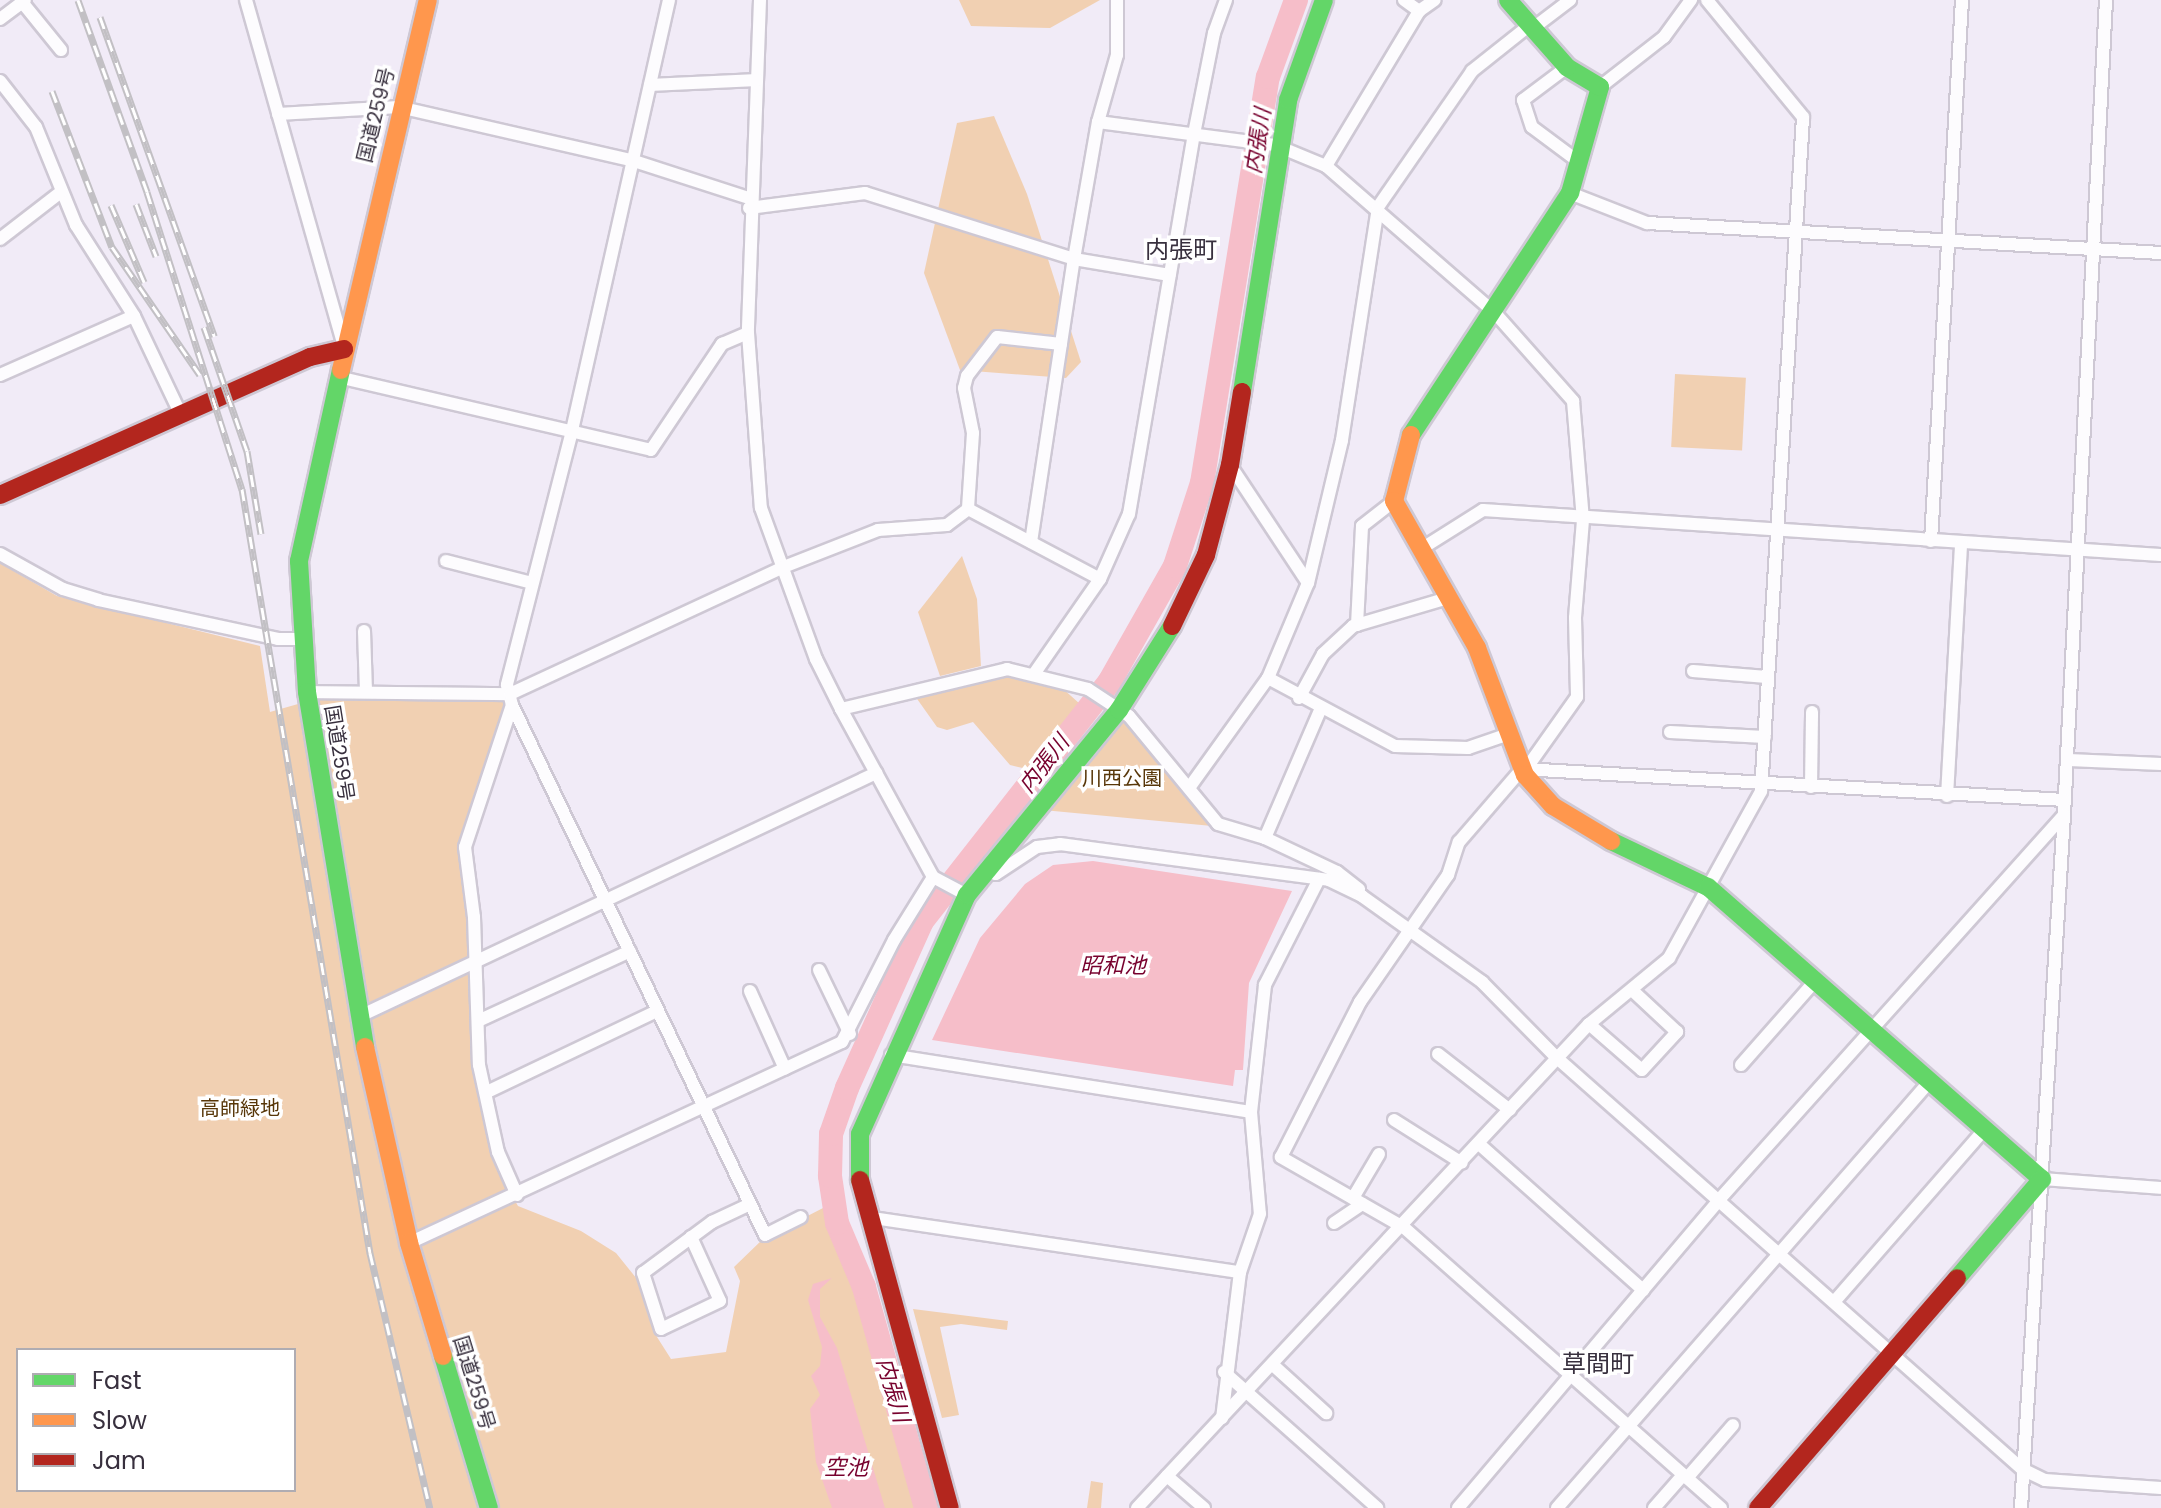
<!DOCTYPE html>
<html>
<head>
<meta charset="utf-8">
<style>
	body { margin:0 }
	#map { position:relative; width:2161px; height:1508px; overflow:hidden; background:#f1ebf7; font-family:Poppins,"Noto Sans JP",sans-serif }
	div>[style] { position:absolute }
	[style*='--x'] { left:calc(var(--x)*1px); top:calc(var(--y)*1px); width:calc(var(--w)*1px); rotate:calc(var(--a)*1deg) }
	.green>* { inset:0; background:#f1d0b2; transform-origin:0 0 }
	.water>* { inset:0; background:#f6bec9 }
	.river>* { height:24px; margin:-12px; padding:0 12px; transform-origin:12px; border-radius:12px; background:#f6bec9 }
	.roads { filter:drop-shadow(2px 0 #cec8d4) drop-shadow(-2px 0 #cec8d4) drop-shadow(0 2px #cec8d4) drop-shadow(0 -2px #cec8d4) }
	.street>* { height:12px; margin:-6px; padding:0 6px; transform-origin:6px; border-radius:6px; background:#fdfcfe }
	.fast>* { height:18px; margin:-9px; padding:0 9px; transform-origin:9px; border-radius:9px; background:#63d668 }
	.slow>* { height:18px; margin:-9px; padding:0 9px; transform-origin:9px; border-radius:9px; background:#ff974d }
	.jam>* { height:18px; margin:-9px; padding:0 9px; transform-origin:9px; border-radius:9px; background:#b3261e }
	.rail>* { height:7px; margin-top:-3.5px; transform-origin:0; background:repeating-linear-gradient(90deg,#fff 0 12px,#c2c0c4 0 24px); box-sizing:border-box; border-block:2px solid #c2c0c4 }
	span { translate:-50% -50%; white-space:nowrap; text-align:center; line-height:1.15; -webkit-text-stroke:7px #fff; paint-order:stroke }
	.street-label { font-size:20px; color:#38303e }
	.park-label { font-size:20px; color:#583709 }
	.water-label { font-size:22px; color:#77002d; font-style:italic }
	.quarter-label { font-size:24px; color:#38303e }
	.legend { position:absolute; left:16px; top:1348px; width:280px; height:144px; box-sizing:border-box; background:#fff; border:2px solid #afacb2; margin:0; padding:10px 14px; list-style:none; font-size:24px; color:#38303e }
	.legend li { display:flex; align-items:center; gap:16px; height:40px }
	.legend b { width:40px; border:2px solid #afacb2 }
</style>
</head>
<body>
<div id="map">
	<div class="green">
		<i style="clip-path:polygon(959px 0,1100px 0,1050px 28px,971px 26px)"></i>
		<i style="clip-path:polygon(994px 116px,1027px 194px,1081px 362px,1066px 378px,960px 370px,924px 273px,957px 123px)"></i>
		<i style="left:1675px;top:374px;width:71px;height:73px;rotate:3deg"></i>
		<i style="clip-path:polygon(962px 556px,977px 599px,981px 666px,940px 676px,918px 612px)"></i>
		<i style="clip-path:polygon(evenodd,0 563px,57px 596px,260px 646px,270px 712px,326px 696px,504px 697px,507px 704px,462px 847px,474px 965px,473px 1034px,510px 1192px,518px 1206px,581px 1231px,616px 1253px,645px 1289px,657px 1337px,671px 1359px,726px 1352px,740px 1281px,734px 1267px,763px 1239px,823px 1208px,860px 1295px,876px 1292px,932px 1508px,0 1508px,0 563px,18px 1350px,294px 1350px,294px 1490px,18px 1490px,18px 1350px)"></i>
		<i style="clip-path:polygon(1012px 675px,1061px 687px,1080px 704px,1027px 769px,1010px 765px,973px 722px,947px 730px,937px 727px,915px 696px)"></i>
		<i style="clip-path:polygon(1120px 719px,1126px 720px,1212px 826px,1043px 810px)"></i>
		<i style="clip-path:polygon(913px 1309px,1008px 1321px,1007px 1330px,961px 1324px,940px 1327px,959px 1415px,942px 1418px)"></i>
		<i style="clip-path:polygon(1091px 1481px,1103px 1483px,1101px 1508px,1087px 1508px)"></i>
	</div>
	<div class="water">
		<i style="clip-path:polygon(1093px 861px,1292px 891px,1249px 983px,1243px 1070px,1235px 1070px,1233px 1086px,932px 1040px,980px 938px,1025px 884px,1053px 865px)"></i>
		<i style="clip-path:polygon(832px 1278px,820px 1289px,820px 1317px,837px 1348px,885px 1508px,832px 1508px,816px 1462px,810px 1409px,820px 1395px,811px 1376px,820px 1366px,822px 1347px,808px 1300px,813px 1284px)"></i>
	</div>
	<div class="river">
		<i style="--x:926;--y:1508;--w:230;--a:-105.7"></i>
		<i style="--x:864;--y:1287;--w:69;--a:-112.9"></i>
		<i style="--x:837;--y:1223;--w:48;--a:-98.5"></i>
		<i style="--x:830;--y:1176;--w:42;--a:-88.6"></i>
		<i style="--x:831;--y:1134;--w:49;--a:-70.8"></i>
		<i style="--x:847;--y:1088;--w:183;--a:-65.8"></i>
		<i style="--x:922;--y:921;--w:305;--a:-51.9"></i>
		<i style="--x:1110;--y:681;--w:132;--a:-60.5"></i>
		<i style="--x:1175;--y:566;--w:87;--a:-72"></i>
		<i style="--x:1202;--y:483;--w:411;--a:-80.8"></i>
		<i style="--x:1268;--y:77;--w:82;--a:-70"></i>
	</div>
	<div class="roads">
		<div class="street">
			<i style="--x:246;--y:0;--w:356;--a:74.2"></i>
			<i style="--x:669;--y:0;--w:442;--a:102.7"></i>
			<i style="--x:572;--y:431;--w:262;--a:104.4"></i>
			<i style="--x:507;--y:685;--w:21;--a:76"></i>
			<i style="--x:512;--y:705;--w:587;--a:64.48"></i>
			<i style="--x:765;--y:1235;--w:40;--a:-26.6"></i>
			<i style="--x:760;--y:0;--w:333;--a:92.1"></i>
			<i style="--x:748;--y:333;--w:175;--a:85.8"></i>
			<i style="--x:761;--y:508;--w:161;--a:70"></i>
			<i style="--x:816;--y:659;--w:56;--a:63.4"></i>
			<i style="--x:841;--y:709;--w:192;--a:61.3"></i>
			<i style="--x:933;--y:877;--w:38;--a:28"></i>
			<i style="--x:1404;--y:0;--w:19;--a:36"></i>
			<i style="--x:22;--y:2;--w:62;--a:50.9"></i>
			<i style="--x:0;--y:19;--w:31;--a:-37"></i>
			<i style="--x:1532;--y:29;--w:48;--a:-37.3"></i>
			<i style="--x:1567;--y:67;--w:55;--a:143.1"></i>
			<i style="--x:1523;--y:100;--w:28;--a:72"></i>
			<i style="--x:1532;--y:127;--w:59;--a:36.7"></i>
			<i style="--x:0;--y:81;--w:58;--a:52"></i>
			<i style="--x:36;--y:127;--w:106;--a:67.8"></i>
			<i style="--x:76;--y:225;--w:108;--a:57.5"></i>
			<i style="--x:134;--y:316;--w:107;--a:64.6"></i>
			<i style="--x:650;--y:85;--w:107;--a:-2.7"></i>
			<i style="--x:1600;--y:87;--w:81;--a:-38"></i>
			<i style="--x:1664;--y:37;--w:46;--a:-53.9"></i>
			<i style="--x:278;--y:114;--w:121;--a:-3.3"></i>
			<i style="--x:399;--y:107;--w:238;--a:12.9"></i>
			<i style="--x:631;--y:160;--w:124;--a:17.9"></i>
			<i style="--x:1098;--y:122;--w:178;--a:7.4"></i>
			<i style="--x:1275;--y:145;--w:55;--a:22.4"></i>
			<i style="--x:1326;--y:166;--w:224;--a:41"></i>
			<i style="--x:1495;--y:313;--w:118;--a:48.4"></i>
			<i style="--x:1573;--y:401;--w:119;--a:85.2"></i>
			<i style="--x:1583;--y:520;--w:98;--a:94.7"></i>
			<i style="--x:1575;--y:618;--w:79;--a:88.5"></i>
			<i style="--x:1577;--y:697;--w:88;--a:125.3"></i>
			<i style="--x:1326;--y:166;--w:181;--a:-59"></i>
			<i style="--x:1419;--y:11;--w:19;--a:-35"></i>
			<i style="--x:1570;--y:193;--w:83;--a:21.3"></i>
			<i style="--x:1647;--y:223;--w:515;--a:3.34"></i>
			<i style="--x:749;--y:208;--w:117;--a:-7.4"></i>
			<i style="--x:865;--y:193;--w:219;--a:17.5"></i>
			<i style="--x:1074;--y:259;--w:97;--a:9.5"></i>
			<i style="--x:0;--y:239;--w:77;--a:-37.6"></i>
			<i style="--x:1061;--y:344;--w:64;--a:-173.8"></i>
			<i style="--x:997;--y:337;--w:49;--a:127.6"></i>
			<i style="--x:967;--y:376;--w:12;--a:104"></i>
			<i style="--x:964;--y:388;--w:46;--a:78.7"></i>
			<i style="--x:973;--y:433;--w:76;--a:93.8"></i>
			<i style="--x:968;--y:509;--w:149;--a:27.9"></i>
			<i style="--x:0;--y:375;--w:146;--a:-23.8"></i>
			<i style="--x:338;--y:377;--w:321;--a:13.1"></i>
			<i style="--x:651;--y:450;--w:128;--a:-56.2"></i>
			<i style="--x:722;--y:344;--w:28;--a:-23"></i>
			<i style="--x:1230;--y:465;--w:141;--a:56.5"></i>
			<i style="--x:1931;--y:541;--w:542;--a:-86.72"></i>
			<i style="--x:1031;--y:542;--w:286;--a:-81.4"></i>
			<i style="--x:1074;--y:259;--w:139;--a:-80.1"></i>
			<i style="--x:1098;--y:122;--w:70;--a:-74.2"></i>
			<i style="--x:1117;--y:55;--w:55;--a:-90"></i>
			<i style="--x:1421;--y:549;--w:73;--a:-32.2"></i>
			<i style="--x:1483;--y:510;--w:679;--a:3.8"></i>
			<i style="--x:0;--y:554;--w:72;--a:29.1"></i>
			<i style="--x:63;--y:589;--w:37;--a:17"></i>
			<i style="--x:98;--y:600;--w:184;--a:12.2"></i>
			<i style="--x:278;--y:639;--w:24;--a:0"></i>
			<i style="--x:446;--y:561;--w:89;--a:14.3"></i>
			<i style="--x:1357;--y:625;--w:99;--a:-87.1"></i>
			<i style="--x:1362;--y:526;--w:41;--a:-38"></i>
			<i style="--x:364;--y:631;--w:60;--a:88.1"></i>
			<i style="--x:1693;--y:671;--w:74;--a:4.6"></i>
			<i style="--x:1034;--y:674;--w:116;--a:-55.2"></i>
			<i style="--x:1100;--y:579;--w:71;--a:-66"></i>
			<i style="--x:1129;--y:514;--w:386;--a:-80.3"></i>
			<i style="--x:1194;--y:134;--w:103;--a:-78.8"></i>
			<i style="--x:1214;--y:33;--w:35;--a:-70"></i>
			<i style="--x:1268;--y:678;--w:144;--a:28.2"></i>
			<i style="--x:1395;--y:746;--w:73;--a:1.6"></i>
			<i style="--x:1468;--y:748;--w:40;--a:-18.9"></i>
			<i style="--x:307;--y:692;--w:203;--a:0.6"></i>
			<i style="--x:510;--y:694;--w:299;--a:-24.9"></i>
			<i style="--x:781;--y:568;--w:104;--a:-21.4"></i>
			<i style="--x:878;--y:530;--w:69;--a:-4.1"></i>
			<i style="--x:947;--y:525;--w:26;--a:-37"></i>
			<i style="--x:1299;--y:698;--w:50;--a:-61.4"></i>
			<i style="--x:1323;--y:654;--w:41;--a:-43"></i>
			<i style="--x:1353;--y:626;--w:99;--a:-16.4"></i>
			<i style="--x:512;--y:705;--w:150;--a:108.3"></i>
			<i style="--x:465;--y:847;--w:71;--a:82.7"></i>
			<i style="--x:474;--y:917;--w:148;--a:88.1"></i>
			<i style="--x:479;--y:1065;--w:89;--a:77.7"></i>
			<i style="--x:498;--y:1152;--w:47;--a:66.2"></i>
			<i style="--x:841;--y:709;--w:171;--a:-13.5"></i>
			<i style="--x:1007;--y:669;--w:83;--a:13.9"></i>
			<i style="--x:1088;--y:689;--w:49;--a:33.4"></i>
			<i style="--x:1129;--y:716;--w:140;--a:50.5"></i>
			<i style="--x:1218;--y:824;--w:49;--a:16.6"></i>
			<i style="--x:1265;--y:838;--w:80;--a:25.3"></i>
			<i style="--x:1337;--y:872;--w:28;--a:38"></i>
			<i style="--x:1670;--y:732;--w:95;--a:3"></i>
			<i style="--x:2069;--y:760;--w:92;--a:2.5"></i>
			<i style="--x:1811;--y:787;--w:75;--a:-89.2"></i>
			<i style="--x:1189;--y:788;--w:135;--a:-54.3"></i>
			<i style="--x:1268;--y:678;--w:103;--a:-67.2"></i>
			<i style="--x:1308;--y:583;--w:147;--a:-76.6"></i>
			<i style="--x:1342;--y:440;--w:236;--a:-81.2"></i>
			<i style="--x:1378;--y:207;--w:165;--a:-55.3"></i>
			<i style="--x:1472;--y:71;--w:75;--a:-38.5"></i>
			<i style="--x:1947;--y:796;--w:253;--a:-86.8"></i>
			<i style="--x:1265;--y:838;--w:139;--a:-66.7"></i>
			<i style="--x:986;--y:871;--w:10;--a:17"></i>
			<i style="--x:996;--y:874;--w:49;--a:-33.4"></i>
			<i style="--x:1037;--y:847;--w:23;--a:-7"></i>
			<i style="--x:1060;--y:844;--w:271;--a:7.6"></i>
			<i style="--x:1329;--y:880;--w:37;--a:26"></i>
			<i style="--x:1362;--y:896;--w:148;--a:35.6"></i>
			<i style="--x:1482;--y:982;--w:107;--a:45.4"></i>
			<i style="--x:1557;--y:1058;--w:621;--a:41.47"></i>
			<i style="--x:2022;--y:1469;--w:25;--a:26"></i>
			<i style="--x:2045;--y:1480;--w:116;--a:3.9"></i>
			<i style="--x:819;--y:970;--w:71;--a:64.2"></i>
			<i style="--x:750;--y:991;--w:85;--a:65.8"></i>
			<i style="--x:358;--y:1017;--w:573;--a:-25.22"></i>
			<i style="--x:478;--y:1021;--w:167;--a:-24.7"></i>
			<i style="--x:1589;--y:1024;--w:70;--a:41"></i>
			<i style="--x:1642;--y:1070;--w:52;--a:-47.4"></i>
			<i style="--x:1677;--y:1032;--w:60;--a:-137"></i>
			<i style="--x:1438;--y:1054;--w:91;--a:37.9"></i>
			<i style="--x:891;--y:1055;--w:364;--a:9"></i>
			<i style="--x:1251;--y:1112;--w:102;--a:85"></i>
			<i style="--x:1260;--y:1214;--w:61;--a:109"></i>
			<i style="--x:1240;--y:1272;--w:147;--a:97"></i>
			<i style="--x:1741;--y:1065;--w:112;--a:-48.6"></i>
			<i style="--x:487;--y:1092;--w:188;--a:-25.5"></i>
			<i style="--x:1251;--y:1112;--w:128;--a:-83.7"></i>
			<i style="--x:1265;--y:985;--w:119;--a:-63"></i>
			<i style="--x:1394;--y:1120;--w:80;--a:32.3"></i>
			<i style="--x:1479;--y:1144;--w:220;--a:41.7"></i>
			<i style="--x:2042;--y:1179;--w:119;--a:4.3"></i>
			<i style="--x:1353;--y:1198;--w:51;--a:-59.4"></i>
			<i style="--x:873;--y:1218;--w:371;--a:8.4"></i>
			<i style="--x:1334;--y:1223;--w:34;--a:-34"></i>
			<i style="--x:691;--y:1237;--w:70;--a:65.6"></i>
			<i style="--x:720;--y:1301;--w:65;--a:154.6"></i>
			<i style="--x:661;--y:1329;--w:59;--a:-107.8"></i>
			<i style="--x:643;--y:1273;--w:86;--a:-36.5"></i>
			<i style="--x:712;--y:1222;--w:42;--a:-25.3"></i>
			<i style="--x:409;--y:1243;--w:477;--a:-24.9"></i>
			<i style="--x:842;--y:1042;--w:114;--a:-63"></i>
			<i style="--x:894;--y:940;--w:74;--a:-58.2"></i>
			<i style="--x:1834;--y:1302;--w:230;--a:-48.9"></i>
			<i style="--x:1273;--y:1365;--w:72;--a:42.2"></i>
			<i style="--x:1224;--y:1372;--w:205;--a:41.6"></i>
			<i style="--x:1167;--y:1476;--w:49;--a:40.9"></i>
			<i style="--x:1687;--y:1478;--w:70;--a:-49"></i>
			<i style="--x:1137;--y:1508;--w:662;--a:-46.96"></i>
			<i style="--x:1589;--y:1024;--w:104;--a:-39.5"></i>
			<i style="--x:1669;--y:958;--w:191;--a:-61.1"></i>
			<i style="--x:1761;--y:791;--w:675;--a:-86.43"></i>
			<i style="--x:1803;--y:117;--w:151;--a:-129.4"></i>
			<i style="--x:1458;--y:1508;--w:402;--a:-49.7"></i>
			<i style="--x:1718;--y:1201;--w:518;--a:-48.13"></i>
			<i style="--x:2064;--y:815;--w:816;--a:-87.05"></i>
			<i style="--x:1557;--y:1508;--w:567;--a:-48.86"></i>
			<i style="--x:1654;--y:1508;--w:44;--a:-48.7"></i>
			<i style="--x:1721;--y:1508;--w:424;--a:-138.5"></i>
			<i style="--x:1403;--y:1227;--w:141;--a:-150.2"></i>
			<i style="--x:1281;--y:1157;--w:174;--a:-63"></i>
			<i style="--x:1360;--y:1002;--w:155;--a:-55.3"></i>
			<i style="--x:1448;--y:875;--w:35;--a:-72"></i>
			<i style="--x:1459;--y:842;--w:96;--a:-49.2"></i>
			<i style="--x:1522;--y:769;--w:543;--a:3.27"></i>
			<i style="--x:2021;--y:1508;--w:694;--a:-86.45"></i>
		</div>
		<div class="fast">
			<i style="--x:341;--y:370;--w:196;--a:102.4"></i>
			<i style="--x:299;--y:561;--w:131;--a:86.5"></i>
			<i style="--x:307;--y:692;--w:360;--a:80.7"></i>
			<i style="--x:1242;--y:392;--w:296;--a:-81"></i>
			<i style="--x:1288;--y:100;--w:106;--a:-70.2"></i>
			<i style="--x:1411;--y:435;--w:290;--a:-56.7"></i>
			<i style="--x:1570;--y:193;--w:110;--a:-74.2"></i>
			<i style="--x:1600;--y:87;--w:39;--a:-149"></i>
			<i style="--x:1567;--y:67;--w:89;--a:-131.4"></i>
			<i style="--x:1611;--y:841;--w:107;--a:25.4"></i>
			<i style="--x:1708;--y:887;--w:444;--a:41.2"></i>
			<i style="--x:2042;--y:1179;--w:130;--a:130.6"></i>
			<i style="--x:860;--y:1180;--w:46;--a:-90"></i>
			<i style="--x:860;--y:1134;--w:262;--a:-65.9"></i>
			<i style="--x:967;--y:895;--w:239;--a:-50.6"></i>
			<i style="--x:1119;--y:710;--w:99;--a:-57.8"></i>
			<i style="--x:443;--y:1356;--w:159;--a:73.2"></i>
		</div>
		<div class="slow">
			<i style="--x:341;--y:370;--w:380;--a:-76.8"></i>
			<i style="--x:1411;--y:435;--w:68;--a:104.4"></i>
			<i style="--x:1394;--y:501;--w:169;--a:60.5"></i>
			<i style="--x:1477;--y:648;--w:136;--a:69.3"></i>
			<i style="--x:1525;--y:775;--w:42;--a:47.9"></i>
			<i style="--x:1553;--y:806;--w:68;--a:31.1"></i>
			<i style="--x:365;--y:1047;--w:201;--a:77.3"></i>
			<i style="--x:409;--y:1243;--w:118;--a:73.3"></i>
		</div>
		<div class="jam">
			<i style="--x:0;--y:495;--w:339;--a:-24"></i>
			<i style="--x:310;--y:357;--w:35;--a:-13"></i>
			<i style="--x:1172;--y:626;--w:79;--a:-64.4"></i>
			<i style="--x:1206;--y:555;--w:93;--a:-75.1"></i>
			<i style="--x:1230;--y:465;--w:74;--a:-80.7"></i>
			<i style="--x:860;--y:1180;--w:340;--a:74.7"></i>
			<i style="--x:1758;--y:1508;--w:304;--a:-49.1"></i>
		</div>
	</div>
	<div class="rail">
		<i style="--x:78;--y:0;--w:204;--a:70.2"></i>
		<i style="--x:147;--y:192;--w:312;--a:72.3"></i>
		<i style="--x:242;--y:489;--w:775;--a:80.49"></i>
		<i style="--x:370;--y:1253;--w:262;--a:76.8"></i>
		<i style="--x:100;--y:17;--w:339;--a:70.3"></i>
		<i style="--x:52;--y:91;--w:167;--a:69"></i>
		<i style="--x:112;--y:247;--w:155;--a:55.5"></i>
		<i style="--x:136;--y:204;--w:56;--a:69"></i>
		<i style="--x:111;--y:205;--w:84;--a:66.8"></i>
		<i style="--x:204;--y:327;--w:131;--a:70.9"></i>
		<i style="--x:247;--y:451;--w:84;--a:80.4"></i>
	</div>
	<div class="street-label">
		<span style="left:376px;top:115px;rotate:-76deg">国道259号</span>
		<span style="left:339px;top:753px;rotate:81deg">国道259号</span>
		<span style="left:474px;top:1383px;rotate:73deg">国道259号</span>
	</div>
	<div class="park-label">
		<span style="left:1122px;top:778px">川西公園</span>
		<span style="left:240px;top:1108px">高師緑地</span>
	</div>
	<div class="water-label">
		<span style="left:1258px;top:141px;rotate:-81deg">内張川</span>
		<span style="left:1044px;top:764px;rotate:-52deg">内張川</span>
		<span style="left:1113px;top:966px">昭和池</span>
		<span style="left:893px;top:1390px;rotate:74deg">内張川</span>
		<span style="left:846px;top:1468px">空池</span>
	</div>
	<div class="quarter-label">
		<span style="left:1181px;top:250px">内張町</span>
		<span style="left:1598px;top:1364px">草間町</span>
	</div>
	<ul class="legend">
	<li><b style="height:10px;background:#63d668"></b>Fast</li>
	<li><b style="height:10px;background:#ff974d"></b>Slow</li>
	<li><b style="height:10px;background:#b3261e"></b>Jam</li>
	</ul>
</div>
</body>
</html>
